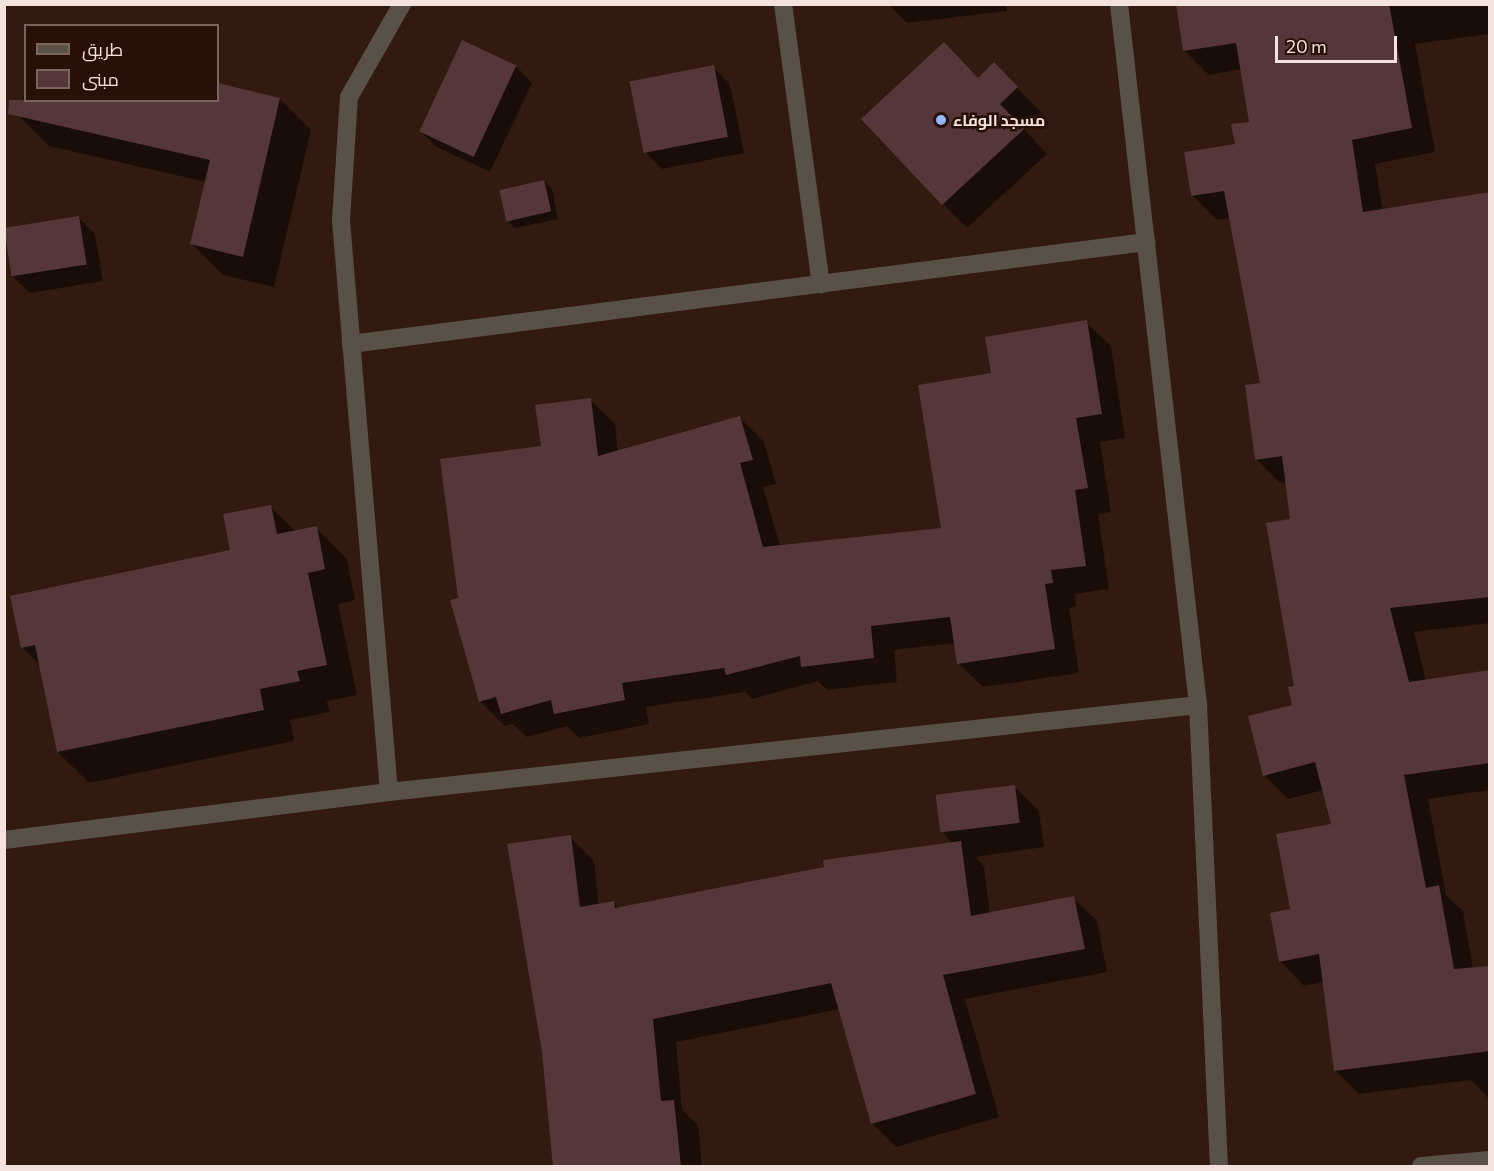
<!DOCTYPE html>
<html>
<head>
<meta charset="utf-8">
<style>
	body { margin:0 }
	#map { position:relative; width:1494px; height:1171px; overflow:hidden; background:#321a10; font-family:Commissioner,Cairo,sans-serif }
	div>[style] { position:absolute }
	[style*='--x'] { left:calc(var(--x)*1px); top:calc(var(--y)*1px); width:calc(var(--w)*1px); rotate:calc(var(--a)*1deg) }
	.shadow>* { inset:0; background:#0007 }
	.building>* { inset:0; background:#553739; transform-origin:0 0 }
	.minor>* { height:18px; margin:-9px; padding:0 9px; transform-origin:9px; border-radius:9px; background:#595047 }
	.dots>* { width:16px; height:16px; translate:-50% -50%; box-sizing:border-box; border:3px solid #281007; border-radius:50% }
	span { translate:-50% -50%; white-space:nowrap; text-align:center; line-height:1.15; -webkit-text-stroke:5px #281007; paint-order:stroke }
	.poi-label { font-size:16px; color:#f4e2dc; font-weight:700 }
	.left { translate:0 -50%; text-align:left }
	.frame { position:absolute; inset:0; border:6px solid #f4e2dc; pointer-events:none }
	.legend { position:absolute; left:24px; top:24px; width:195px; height:78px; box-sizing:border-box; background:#281007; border:2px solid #7a645c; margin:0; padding:8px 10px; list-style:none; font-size:18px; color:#f4e2dc }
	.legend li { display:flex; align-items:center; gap:12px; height:30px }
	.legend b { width:30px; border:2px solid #7a645c }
	.scale { position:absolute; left:1275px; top:36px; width:122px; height:27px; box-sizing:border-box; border:3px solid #f4e2dc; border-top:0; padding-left:8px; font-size:18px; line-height:21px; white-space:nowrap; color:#f4e2dc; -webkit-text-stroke:4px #281007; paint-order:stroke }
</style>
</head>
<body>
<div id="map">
	<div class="shadow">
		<i style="clip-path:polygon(888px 4px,1006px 4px,1007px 11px,907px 23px)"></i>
		<i style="clip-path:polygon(1177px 4px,1490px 4px,1490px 34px,1415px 44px,1435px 152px,1375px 164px,1383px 211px,1490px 193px,1490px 623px,1414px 632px,1426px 681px,1490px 672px,1490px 790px,1428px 799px,1446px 895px,1463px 911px,1473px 969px,1490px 967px,1490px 1100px,1471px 1080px,1359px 1094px,1335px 1070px,1324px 982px,1304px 986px,1280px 961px,1292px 911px,1333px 825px,1324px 790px,1288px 799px,1264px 775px,1294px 706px,1292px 520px,1287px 482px,1280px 483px,1256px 459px,1262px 384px,1230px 218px,1217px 220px,1193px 196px,1251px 123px,1242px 69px,1209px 75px,1185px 51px)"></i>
		<i style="clip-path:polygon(462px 42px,516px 66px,532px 83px,490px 172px,437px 147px,420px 131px)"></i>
		<i style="clip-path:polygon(944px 44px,979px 79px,994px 64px,1041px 112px,1024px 129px,1047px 154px,967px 228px,943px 204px)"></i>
		<i style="clip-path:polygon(713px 67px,730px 84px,744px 153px,662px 169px,646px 153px)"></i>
		<i style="clip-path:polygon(218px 85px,280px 99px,311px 130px,274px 287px,223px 275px,192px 244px,206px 182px,49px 146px,18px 115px,26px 86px,26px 100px,218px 100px)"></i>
		<i style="clip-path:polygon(544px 181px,552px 189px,558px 219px,515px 228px,506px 220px)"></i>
		<i style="clip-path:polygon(78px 217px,95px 234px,103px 281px,30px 293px,13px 277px)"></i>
		<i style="clip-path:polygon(1086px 322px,1111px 346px,1125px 438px,1100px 442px,1111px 512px,1098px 514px,1109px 589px,1075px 594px,1076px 607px,1069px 608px,1079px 673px,983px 687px,958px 663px,956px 643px,894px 650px,897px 682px,827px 690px,818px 681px,752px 699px,745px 692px,646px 707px,649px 724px,579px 738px,567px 726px,527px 737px,513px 724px,505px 726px,481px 702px,452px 601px,460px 599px,542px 447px,590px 400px,615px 424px,618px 452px,740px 418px,764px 442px,776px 484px,763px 487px,780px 546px,943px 529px,993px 374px)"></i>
		<i style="clip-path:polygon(270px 506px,296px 532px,316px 528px,347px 559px,355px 600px,338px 604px,357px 695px,327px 701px,330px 712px,290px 720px,294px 741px,89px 783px,58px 752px,41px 666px,22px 647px,232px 552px)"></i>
		<i style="clip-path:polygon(1015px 787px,1039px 811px,1044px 847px,975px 857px,984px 866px,990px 914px,1073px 898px,1097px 921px,1107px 972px,965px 999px,999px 1117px,896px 1147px,872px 1123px,840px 1009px,676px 1042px,682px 1110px,698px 1125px,702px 1166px,549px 1166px,555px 1166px,570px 837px,594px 861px,599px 905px,613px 902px,620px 909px,953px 844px,943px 833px)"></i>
	</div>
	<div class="building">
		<i style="clip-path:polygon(1176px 4px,1389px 4px,1412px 128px,1352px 140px,1363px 212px,1490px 192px,1490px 597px,1390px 608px,1409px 682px,1490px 670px,1490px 763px,1404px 775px,1426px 888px,1439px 885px,1454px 969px,1490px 966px,1490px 1051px,1334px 1071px,1319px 954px,1279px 962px,1270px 913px,1290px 909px,1276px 834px,1331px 824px,1315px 762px,1263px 776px,1248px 716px,1292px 705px,1288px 687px,1294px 686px,1266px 523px,1290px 519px,1282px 456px,1255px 460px,1245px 385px,1260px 383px,1224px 191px,1191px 196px,1184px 152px,1235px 144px,1231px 124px,1249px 122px,1236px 43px,1183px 51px)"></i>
		<i style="left:462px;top:40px;width:60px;height:101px;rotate:25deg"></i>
		<i style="clip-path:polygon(944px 42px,978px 78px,994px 62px,1018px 87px,1000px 104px,1024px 129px,942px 205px,861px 119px)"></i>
		<i style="left:714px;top:65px;width:73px;height:86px;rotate:79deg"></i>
		<i style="clip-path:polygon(218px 83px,280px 98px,243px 257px,190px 244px,210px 160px,8px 114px,9px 100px,218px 100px)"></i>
		<i style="left:544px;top:180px;width:32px;height:46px;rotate:77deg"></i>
		<i style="left:79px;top:216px;width:49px;height:76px;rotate:81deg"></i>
		<i style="clip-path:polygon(1087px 320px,1102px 414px,1076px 418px,1088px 488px,1075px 490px,1086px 566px,1051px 570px,1053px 583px,1045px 584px,1055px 649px,957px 664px,950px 617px,871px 626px,874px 658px,801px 667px,800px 656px,726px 675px,724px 668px,622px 683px,625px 700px,554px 714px,551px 700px,501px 714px,496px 697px,479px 702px,450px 600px,458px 598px,440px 459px,541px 446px,535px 405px,591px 398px,598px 456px,740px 416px,753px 460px,740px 463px,763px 547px,941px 528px,918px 385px,991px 373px,985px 337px)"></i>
		<i style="clip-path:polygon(271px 505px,277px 534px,317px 526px,325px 569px,308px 573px,327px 665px,297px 671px,300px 681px,260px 689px,264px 710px,57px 752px,35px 645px,21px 648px,10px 596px,230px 550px,223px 514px)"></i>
		<i style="left:1015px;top:785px;width:38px;height:80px;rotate:83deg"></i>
		<i style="clip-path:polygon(571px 835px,580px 907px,614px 901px,615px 908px,824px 867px,823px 860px,961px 841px,971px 916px,1074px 896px,1085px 949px,943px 975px,976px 1094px,871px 1124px,831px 983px,653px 1019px,661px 1101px,674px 1100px,681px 1167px,553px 1167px,542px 1052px,507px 844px)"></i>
	</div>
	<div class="minor">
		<i style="--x:783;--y:4;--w:283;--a:82.3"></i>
		<i style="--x:1119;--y:4;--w:705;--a:83.57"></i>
		<i style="--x:1198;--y:705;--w:461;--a:87.4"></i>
		<i style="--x:351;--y:344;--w:802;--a:-7.31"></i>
		<i style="--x:389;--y:792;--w:574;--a:-94.8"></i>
		<i style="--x:341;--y:220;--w:123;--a:-86.3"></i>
		<i style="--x:349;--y:97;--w:107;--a:-60.3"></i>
		<i style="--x:4;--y:840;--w:388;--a:-7.1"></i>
		<i style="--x:389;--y:792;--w:814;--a:-6.14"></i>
		<i style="--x:1421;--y:1166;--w:69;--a:-5"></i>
	</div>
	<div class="dots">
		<i style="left:941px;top:120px;background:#94b7fd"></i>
	</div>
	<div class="poi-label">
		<span class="left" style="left:953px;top:120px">مسجد الوفاء</span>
	</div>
	<div class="frame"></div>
	<ul class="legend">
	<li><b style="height:8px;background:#595047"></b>طريق</li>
	<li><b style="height:16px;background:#553739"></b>مبنى</li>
	</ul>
	<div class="scale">20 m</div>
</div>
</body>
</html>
